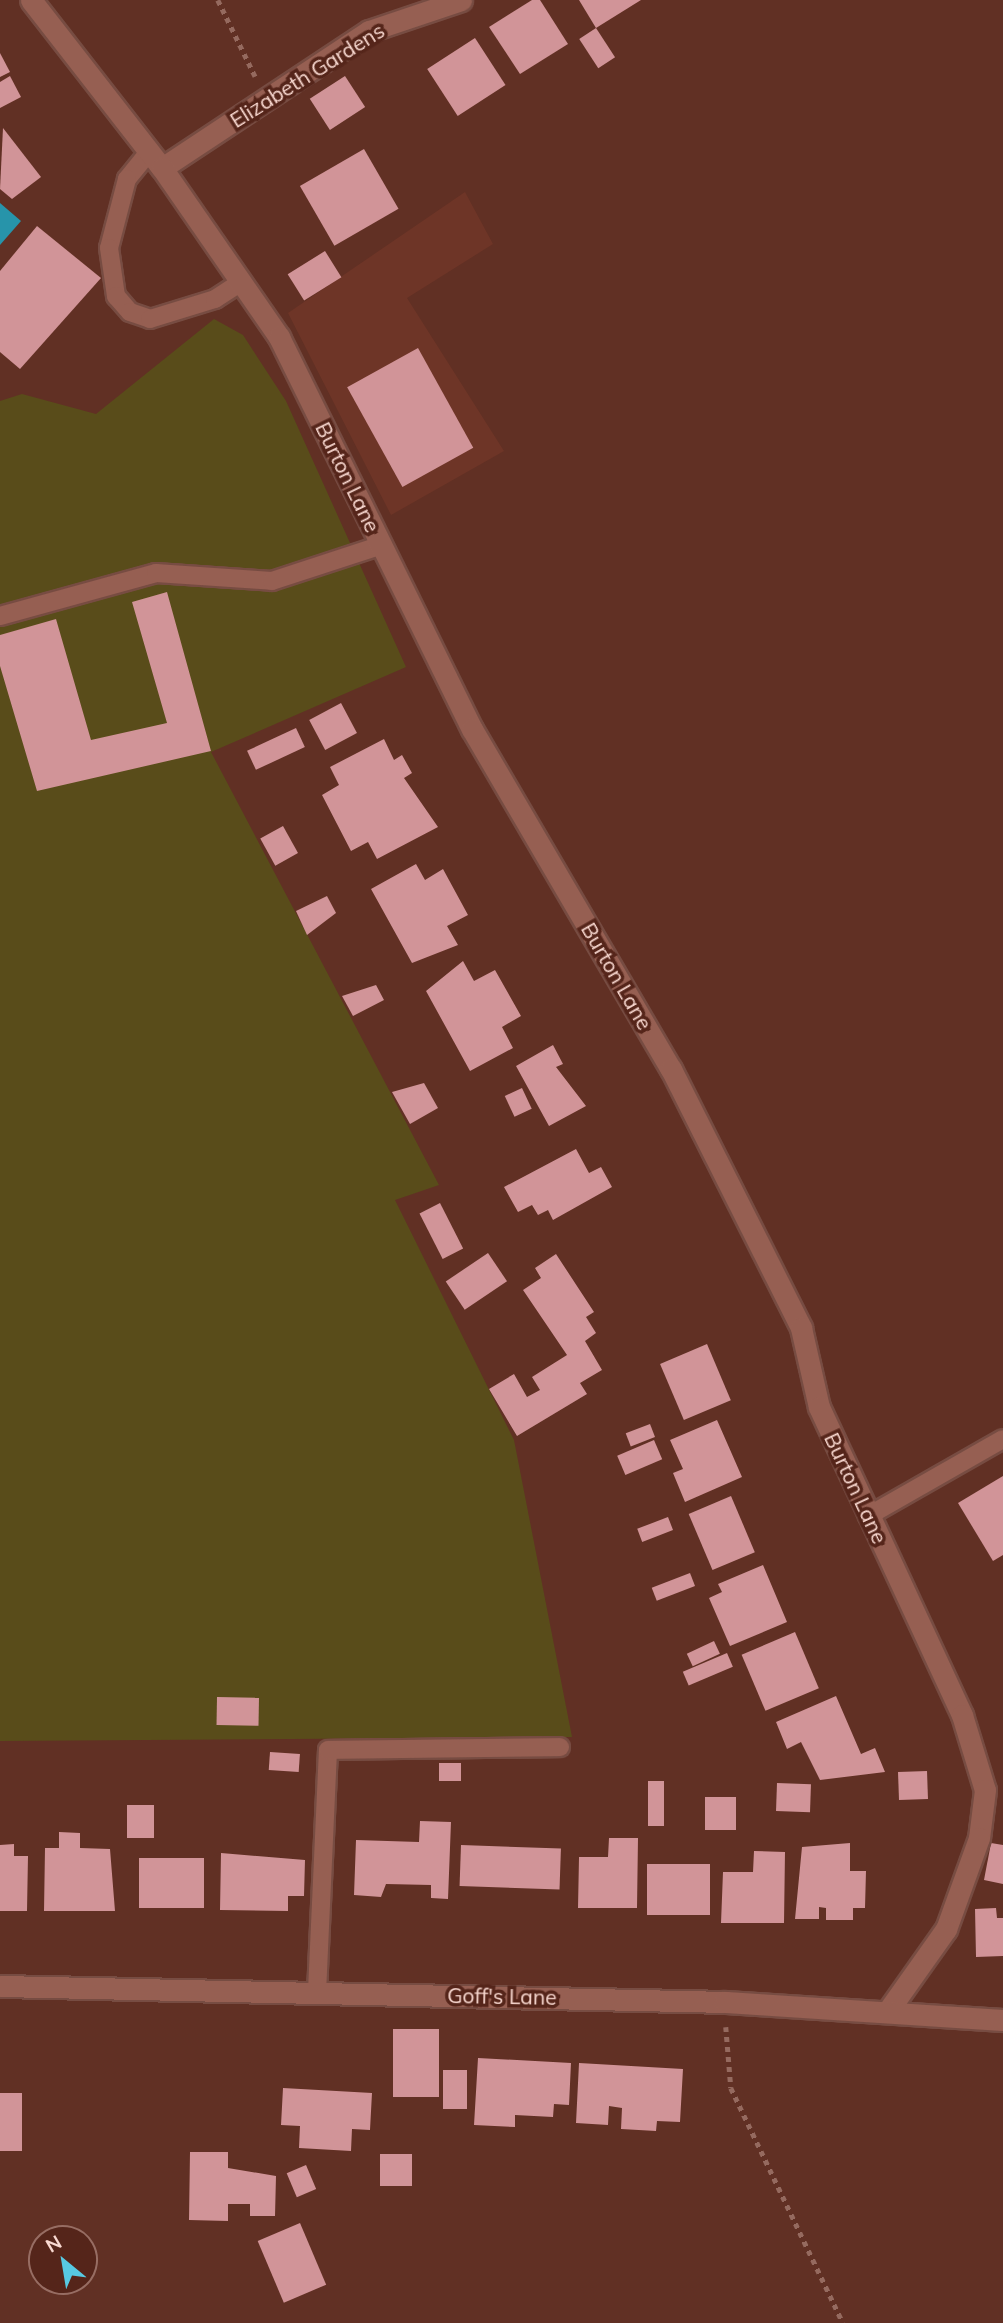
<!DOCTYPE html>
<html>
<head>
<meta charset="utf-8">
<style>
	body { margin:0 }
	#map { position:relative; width:1003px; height:2323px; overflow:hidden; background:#613024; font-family:Mulish,sans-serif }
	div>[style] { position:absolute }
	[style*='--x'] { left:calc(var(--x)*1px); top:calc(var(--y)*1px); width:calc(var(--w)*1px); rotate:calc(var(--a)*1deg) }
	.built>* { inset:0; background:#6e3527 }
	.green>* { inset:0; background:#594c1a }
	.water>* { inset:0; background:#2794aa }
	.building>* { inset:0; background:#d19498; transform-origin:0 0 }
	.path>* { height:4.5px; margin-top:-2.25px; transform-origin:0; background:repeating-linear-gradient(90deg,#956a5f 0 5px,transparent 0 10px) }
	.roads { filter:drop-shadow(2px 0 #774c42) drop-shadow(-2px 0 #774c42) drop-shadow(0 2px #774c42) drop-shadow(0 -2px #774c42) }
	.lane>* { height:18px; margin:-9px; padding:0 9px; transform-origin:9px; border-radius:9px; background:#965f52 }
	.street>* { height:21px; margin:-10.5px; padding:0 10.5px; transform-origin:10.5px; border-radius:10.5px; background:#965f52 }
	.secondary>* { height:21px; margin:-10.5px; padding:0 10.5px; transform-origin:10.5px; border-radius:10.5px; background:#965f52 }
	span { translate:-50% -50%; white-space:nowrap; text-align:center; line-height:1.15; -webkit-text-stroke:7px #55251a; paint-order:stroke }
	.street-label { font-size:21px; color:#f9d9d1 }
	.north { position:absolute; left:28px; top:2225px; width:70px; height:70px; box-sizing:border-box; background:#55251a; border:2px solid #976d63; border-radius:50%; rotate:330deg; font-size:19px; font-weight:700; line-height:28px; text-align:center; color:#f9d9d1 }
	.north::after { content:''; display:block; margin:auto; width:24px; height:32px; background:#57c9e2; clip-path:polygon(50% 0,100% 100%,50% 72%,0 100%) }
</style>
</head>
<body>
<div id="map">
	<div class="built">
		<i style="clip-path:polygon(465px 192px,493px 244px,407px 298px,504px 451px,391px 515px,288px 313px)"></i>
	</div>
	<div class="green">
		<i style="clip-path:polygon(214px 319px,243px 335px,286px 401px,406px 667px,211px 752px,439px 1185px,395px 1200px,514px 1440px,572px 1737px,0 1741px,0 401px,22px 394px,96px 414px)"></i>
	</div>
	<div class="water">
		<i style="clip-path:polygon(0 203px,21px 221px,0 245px)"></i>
	</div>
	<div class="building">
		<i style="clip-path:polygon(532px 0,540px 0,568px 44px,520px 74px,489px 27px)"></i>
		<i style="clip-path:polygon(579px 0,641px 0,596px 28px)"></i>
		<i style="left:596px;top:28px;width:35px;height:20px;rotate:57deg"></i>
		<i style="left:475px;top:38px;width:56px;height:57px;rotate:57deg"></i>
		<i style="clip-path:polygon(0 53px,10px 72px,0 77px)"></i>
		<i style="clip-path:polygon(10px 76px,21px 97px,0 108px,0 82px)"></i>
		<i style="left:345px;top:76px;width:37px;height:42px;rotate:57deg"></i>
		<i style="clip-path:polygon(3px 128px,41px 177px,12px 199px,0 189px)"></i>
		<i style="left:364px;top:149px;width:69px;height:74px;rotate:60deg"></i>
		<i style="clip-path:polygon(37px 226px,101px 278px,20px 369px,0 352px,0 271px)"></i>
		<i style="left:325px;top:251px;width:31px;height:44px;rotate:58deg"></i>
		<i style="left:418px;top:348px;width:114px;height:81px;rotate:61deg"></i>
		<i style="clip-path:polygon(167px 592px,211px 751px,37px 791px,0 666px,0 635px,56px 619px,91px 740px,167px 723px,132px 602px)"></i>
		<i style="left:341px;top:703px;width:34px;height:36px;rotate:62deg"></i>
		<i style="left:296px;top:728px;width:21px;height:54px;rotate:65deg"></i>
		<i style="clip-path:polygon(384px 739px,394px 760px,402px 755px,412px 773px,404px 778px,438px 827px,377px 859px,368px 842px,351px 851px,322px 795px,339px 785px,330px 767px)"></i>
		<i style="left:283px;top:826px;width:31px;height:26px;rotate:61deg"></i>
		<i style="clip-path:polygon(416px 864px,425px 880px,443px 869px,468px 915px,447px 926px,458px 945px,412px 963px,371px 889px)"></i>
		<i style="clip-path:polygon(327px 896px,336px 913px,307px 935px,296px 911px)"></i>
		<i style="clip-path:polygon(463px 961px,474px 981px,495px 970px,521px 1016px,502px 1027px,513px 1048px,470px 1071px,426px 991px)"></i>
		<i style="clip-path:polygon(376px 985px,384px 1000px,353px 1016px,342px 996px)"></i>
		<i style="clip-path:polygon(553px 1045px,563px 1064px,556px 1067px,586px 1106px,549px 1126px,516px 1066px)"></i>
		<i style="clip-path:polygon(424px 1083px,438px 1108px,410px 1124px,392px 1092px)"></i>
		<i style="left:522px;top:1088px;width:23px;height:19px;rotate:65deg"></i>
		<i style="clip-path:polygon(576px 1149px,589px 1173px,601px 1167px,612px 1187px,553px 1220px,548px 1210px,538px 1215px,532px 1205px,518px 1212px,504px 1187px)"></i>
		<i style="left:440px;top:1203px;width:51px;height:23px;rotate:63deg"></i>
		<i style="left:488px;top:1253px;width:34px;height:51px;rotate:56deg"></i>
		<i style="clip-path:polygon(556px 1254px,594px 1312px,586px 1317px,596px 1333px,585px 1341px,602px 1370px,580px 1383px,587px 1394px,517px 1436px,489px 1389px,514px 1374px,527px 1397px,540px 1390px,532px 1377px,567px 1355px,523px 1290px,541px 1278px,535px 1268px)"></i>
		<i style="left:707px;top:1344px;width:61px;height:51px;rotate:67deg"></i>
		<i style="clip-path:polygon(717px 1420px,742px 1477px,685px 1502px,673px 1473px,683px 1469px,670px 1440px)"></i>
		<i style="left:650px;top:1424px;width:14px;height:26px;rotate:69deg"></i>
		<i style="left:654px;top:1440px;width:21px;height:40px;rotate:67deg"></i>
		<i style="clip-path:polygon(1003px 1476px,1003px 1555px,993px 1561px,958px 1503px)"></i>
		<i style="left:731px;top:1496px;width:61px;height:46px;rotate:67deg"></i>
		<i style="left:668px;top:1517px;width:14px;height:33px;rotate:69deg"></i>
		<i style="clip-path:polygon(763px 1565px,787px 1622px,730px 1646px,709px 1598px,722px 1592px,718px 1584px)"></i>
		<i style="left:690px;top:1573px;width:14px;height:41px;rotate:69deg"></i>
		<i style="left:795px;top:1632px;width:61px;height:58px;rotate:67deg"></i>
		<i style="left:714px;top:1641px;width:14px;height:30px;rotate:65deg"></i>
		<i style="left:727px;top:1653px;width:15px;height:48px;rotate:67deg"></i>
		<i style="clip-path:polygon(836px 1696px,861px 1754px,875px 1748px,885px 1772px,820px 1780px,801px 1742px,787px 1749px,776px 1722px)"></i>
		<i style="left:217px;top:1697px;width:42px;height:28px;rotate:1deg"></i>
		<i style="left:270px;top:1752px;width:30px;height:18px;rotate:4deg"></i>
		<i style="left:439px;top:1763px;width:22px;height:18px"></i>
		<i style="left:927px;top:1771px;width:28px;height:29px;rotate:88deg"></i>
		<i style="left:664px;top:1781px;width:45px;height:16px;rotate:90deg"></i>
		<i style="left:777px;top:1783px;width:34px;height:28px;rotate:2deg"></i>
		<i style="left:705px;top:1797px;width:31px;height:33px"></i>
		<i style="left:127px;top:1805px;width:27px;height:33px"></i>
		<i style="clip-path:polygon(420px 1821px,451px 1822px,448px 1899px,431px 1898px,431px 1885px,386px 1884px,381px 1897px,354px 1895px,356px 1840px,419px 1842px)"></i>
		<i style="clip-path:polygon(59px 1832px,80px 1833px,80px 1848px,110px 1849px,115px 1911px,44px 1911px,45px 1848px,59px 1848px)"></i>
		<i style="clip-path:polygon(609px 1838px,638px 1838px,637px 1908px,578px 1908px,579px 1857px,608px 1857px)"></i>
		<i style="clip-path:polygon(850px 1843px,850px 1871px,866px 1871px,865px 1908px,853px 1908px,853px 1920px,826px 1920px,826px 1908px,819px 1907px,819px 1919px,795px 1919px,802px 1847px)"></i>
		<i style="clip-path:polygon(991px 1843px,1003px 1845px,1003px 1884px,984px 1880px)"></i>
		<i style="clip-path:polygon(14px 1844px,14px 1856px,28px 1856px,27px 1911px,0 1911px,0 1845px)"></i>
		<i style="left:461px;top:1845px;width:100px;height:41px;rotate:2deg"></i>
		<i style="clip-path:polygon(754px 1851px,785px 1852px,784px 1923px,721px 1923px,723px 1872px,753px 1872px)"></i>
		<i style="clip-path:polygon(221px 1853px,305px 1860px,304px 1896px,288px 1896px,288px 1911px,220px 1910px)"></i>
		<i style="left:139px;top:1858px;width:65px;height:50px"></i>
		<i style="left:647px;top:1864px;width:63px;height:51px"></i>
		<i style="clip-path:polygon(996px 1908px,997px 1918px,1003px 1918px,1003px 1956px,976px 1957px,975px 1909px)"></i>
		<i style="left:393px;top:2029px;width:46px;height:68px"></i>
		<i style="clip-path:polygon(478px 2058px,571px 2063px,569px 2105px,554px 2104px,553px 2117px,515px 2115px,515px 2127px,474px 2125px)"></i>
		<i style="clip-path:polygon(579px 2063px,683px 2069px,680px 2122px,657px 2121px,656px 2131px,621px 2129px,622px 2108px,609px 2106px,608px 2125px,576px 2123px)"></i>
		<i style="left:443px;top:2070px;width:24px;height:39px"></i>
		<i style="clip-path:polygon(283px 2088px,372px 2093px,370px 2130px,352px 2129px,351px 2151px,299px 2148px,300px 2126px,281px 2125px)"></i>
		<i style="left:0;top:2093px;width:22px;height:58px"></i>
		<i style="clip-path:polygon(190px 2152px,228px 2152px,228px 2168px,276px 2176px,275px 2216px,250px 2216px,250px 2204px,228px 2204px,228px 2221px,189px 2220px)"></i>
		<i style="left:380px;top:2154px;width:32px;height:32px"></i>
		<i style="left:306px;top:2165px;width:26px;height:21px;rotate:67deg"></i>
		<i style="left:300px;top:2223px;width:67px;height:46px;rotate:67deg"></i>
	</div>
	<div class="path">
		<i style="--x:218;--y:0;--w:85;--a:64"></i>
		<i style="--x:726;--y:2027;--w:61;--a:85.3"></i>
		<i style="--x:731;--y:2088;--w:260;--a:64.5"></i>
	</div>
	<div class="roads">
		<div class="lane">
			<i style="--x:149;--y:152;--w:35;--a:129"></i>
			<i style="--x:127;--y:179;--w:71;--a:104.6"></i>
			<i style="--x:109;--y:248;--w:49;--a:81.7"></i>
			<i style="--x:116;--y:296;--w:21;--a:49"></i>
			<i style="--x:130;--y:312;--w:21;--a:19"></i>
			<i style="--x:150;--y:319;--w:68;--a:-17.1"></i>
			<i style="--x:215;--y:299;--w:31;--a:-33"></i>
			<i style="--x:0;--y:616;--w:162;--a:-15.4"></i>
			<i style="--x:156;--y:573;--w:116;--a:3.9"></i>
			<i style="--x:272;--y:581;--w:116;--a:-18.1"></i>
			<i style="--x:868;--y:1516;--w:155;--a:-29.7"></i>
			<i style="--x:317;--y:1992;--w:242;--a:-87.4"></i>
			<i style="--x:328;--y:1750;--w:232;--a:-0.7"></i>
		</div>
		<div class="street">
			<i style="--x:162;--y:168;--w:248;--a:-33.5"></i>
			<i style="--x:369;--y:31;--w:97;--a:-18.6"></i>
		</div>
		<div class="secondary">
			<i style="--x:31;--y:0;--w:213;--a:52.1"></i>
			<i style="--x:162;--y:168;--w:206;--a:55.3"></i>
			<i style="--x:279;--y:337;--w:437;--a:63.8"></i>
			<i style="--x:472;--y:729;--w:394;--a:59.7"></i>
			<i style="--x:671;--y:1069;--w:290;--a:63.3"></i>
			<i style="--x:801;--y:1328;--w:81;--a:77.2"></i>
			<i style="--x:819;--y:1407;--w:340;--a:65.1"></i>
			<i style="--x:962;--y:1715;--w:78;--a:73"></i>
			<i style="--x:985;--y:1790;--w:48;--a:97.1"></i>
			<i style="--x:979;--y:1838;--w:97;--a:109.9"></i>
			<i style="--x:946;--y:1929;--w:100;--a:125.3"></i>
			<i style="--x:0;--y:1986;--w:725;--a:1.26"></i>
			<i style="--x:725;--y:2002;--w:279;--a:3.7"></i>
		</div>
	</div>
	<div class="street-label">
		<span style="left:307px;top:75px;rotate:-32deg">Elizabeth Gardens</span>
		<span style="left:348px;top:477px;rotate:64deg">Burton Lane</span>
		<span style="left:617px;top:976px;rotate:60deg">Burton Lane</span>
		<span style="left:856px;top:1488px;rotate:65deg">Burton Lane</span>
		<span style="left:502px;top:1996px;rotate:1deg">Goff's Lane</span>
	</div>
	<div class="north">N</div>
</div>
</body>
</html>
